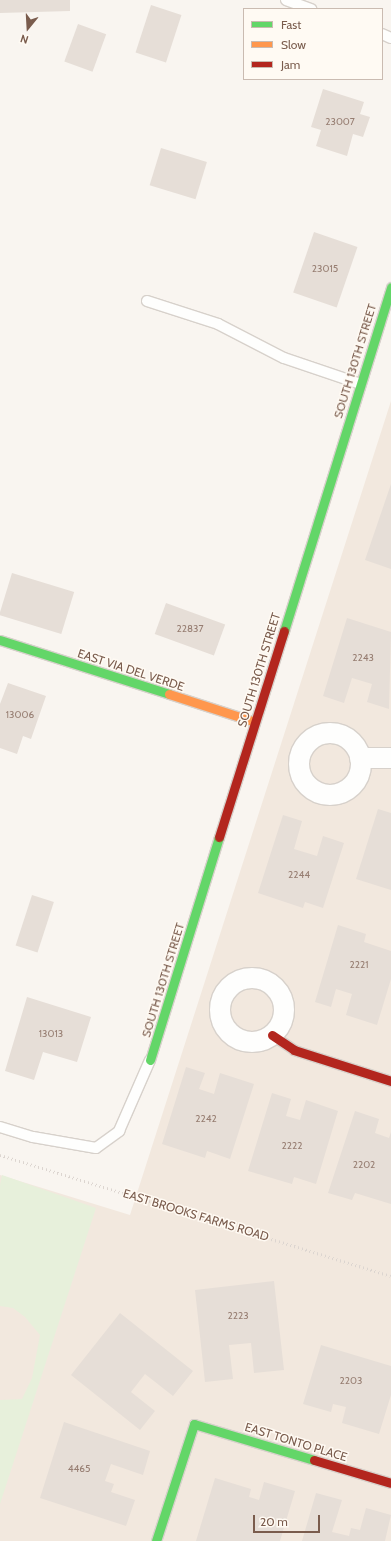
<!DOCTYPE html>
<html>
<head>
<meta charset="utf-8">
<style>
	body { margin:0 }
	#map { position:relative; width:391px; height:1541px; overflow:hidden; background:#f9f5f0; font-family:Cabin,sans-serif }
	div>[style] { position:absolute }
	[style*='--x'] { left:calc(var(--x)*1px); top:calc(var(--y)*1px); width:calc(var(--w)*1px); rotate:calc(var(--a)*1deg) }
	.residential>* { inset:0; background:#f2e8de }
	.green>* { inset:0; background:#e7f0db }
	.building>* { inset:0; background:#e6ded7; transform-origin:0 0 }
	.path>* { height:2.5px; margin-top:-1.25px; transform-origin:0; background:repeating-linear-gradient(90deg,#dcd5d0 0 1px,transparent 0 4px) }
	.roads { filter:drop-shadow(1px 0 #d7d1cb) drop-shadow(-1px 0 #d7d1cb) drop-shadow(0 1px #d7d1cb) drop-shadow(0 -1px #d7d1cb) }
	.lane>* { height:10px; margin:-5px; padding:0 5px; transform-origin:5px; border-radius:5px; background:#fefefd }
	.street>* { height:20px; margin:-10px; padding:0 10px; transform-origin:10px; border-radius:10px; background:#fefefd }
	.street>.ring { margin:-10px; padding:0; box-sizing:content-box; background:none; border:20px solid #fefefd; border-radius:50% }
	.fast>* { height:9px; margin:-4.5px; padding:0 4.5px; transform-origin:4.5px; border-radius:4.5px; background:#63d668 }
	.slow>* { height:9px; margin:-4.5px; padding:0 4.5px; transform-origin:4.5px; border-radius:4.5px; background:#ff974d }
	.jam>* { height:9px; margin:-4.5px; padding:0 4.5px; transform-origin:4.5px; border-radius:4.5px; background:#b3261e }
	span { translate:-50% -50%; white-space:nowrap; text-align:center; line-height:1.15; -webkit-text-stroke:3px #fffaf3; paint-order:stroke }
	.number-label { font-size:10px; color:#977e72 }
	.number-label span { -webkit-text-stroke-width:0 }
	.street-label { font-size:12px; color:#7a5c4d }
	.legend { position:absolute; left:243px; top:8px; width:140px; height:72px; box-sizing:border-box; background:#fffaf3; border:1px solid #cabbb1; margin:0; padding:5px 7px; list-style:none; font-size:12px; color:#7a5c4d }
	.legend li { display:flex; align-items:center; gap:8px; height:20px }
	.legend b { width:20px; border:1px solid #cabbb1 }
	.north { position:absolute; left:8px; top:8px; width:40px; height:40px; -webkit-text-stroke:3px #fffaf3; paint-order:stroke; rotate:198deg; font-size:11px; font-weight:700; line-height:16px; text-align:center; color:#7a5c4d }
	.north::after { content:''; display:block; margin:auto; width:14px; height:18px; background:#7a5c4d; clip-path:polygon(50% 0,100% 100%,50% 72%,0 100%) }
	.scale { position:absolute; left:253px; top:1515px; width:67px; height:18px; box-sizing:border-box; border:2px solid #7a5c4d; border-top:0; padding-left:5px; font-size:12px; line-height:14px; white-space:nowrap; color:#7a5c4d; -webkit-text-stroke:3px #fffaf3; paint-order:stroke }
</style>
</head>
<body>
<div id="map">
	<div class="residential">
		<i style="clip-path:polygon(391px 401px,391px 1541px,0 1541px,0 1175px,130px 1215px)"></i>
	</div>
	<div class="green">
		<i style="clip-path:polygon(2px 1175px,96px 1208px,0 1504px,0 1400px,22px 1399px,32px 1378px,40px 1335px,25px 1317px,13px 1308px,0 1306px,0 1185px)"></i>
	</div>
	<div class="building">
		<i style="clip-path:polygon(0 0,70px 0,70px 11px,0 13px)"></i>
		<i style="left:151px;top:5px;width:32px;height:50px;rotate:18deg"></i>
		<i style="left:78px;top:24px;width:30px;height:40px;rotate:20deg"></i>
		<i style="clip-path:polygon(323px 89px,364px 102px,360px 114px,370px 117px,363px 137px,353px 134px,347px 156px,316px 146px,321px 130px,311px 127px)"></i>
		<i style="left:161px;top:148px;width:48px;height:39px;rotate:17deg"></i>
		<i style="left:314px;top:232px;width:46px;height:64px;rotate:19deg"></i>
		<i style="clip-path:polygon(391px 484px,391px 569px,365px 560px)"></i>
		<i style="left:12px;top:573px;width:65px;height:44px;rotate:17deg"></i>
		<i style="left:166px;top:603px;width:63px;height:33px;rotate:20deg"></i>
		<i style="clip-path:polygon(347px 618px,391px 632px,389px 709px,367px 702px,372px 684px,352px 678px,344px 703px,323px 696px)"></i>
		<i style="clip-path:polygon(8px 683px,46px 696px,31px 739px,23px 736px,17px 754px,0 748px,0 704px)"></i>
		<i style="clip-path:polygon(378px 809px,391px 813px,391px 890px,356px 879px)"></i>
		<i style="clip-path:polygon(283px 815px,302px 821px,294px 849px,317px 856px,323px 836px,344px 843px,323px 908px,305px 902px,303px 908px,258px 893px)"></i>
		<i style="left:32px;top:895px;width:23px;height:53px;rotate:18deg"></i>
		<i style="clip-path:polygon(338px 925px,366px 934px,364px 942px,391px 951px,391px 979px,377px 1025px,346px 1015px,352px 994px,336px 989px,331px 1007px,315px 1002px)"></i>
		<i style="clip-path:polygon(27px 997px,91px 1017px,77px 1062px,43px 1052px,34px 1080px,5px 1071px)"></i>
		<i style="clip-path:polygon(186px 1067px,205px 1073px,199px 1089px,214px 1094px,220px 1073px,254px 1084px,230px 1159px,207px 1151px,205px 1158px,162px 1144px)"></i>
		<i style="clip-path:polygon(272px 1093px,291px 1099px,286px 1116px,300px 1120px,306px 1100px,338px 1111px,316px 1184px,294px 1177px,292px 1184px,248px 1171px)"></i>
		<i style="clip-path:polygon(355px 1111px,379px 1119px,375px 1133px,389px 1138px,391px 1132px,391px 1204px,355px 1193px,352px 1200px,328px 1193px)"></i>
		<i style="clip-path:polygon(274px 1281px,284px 1370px,254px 1373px,251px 1343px,229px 1345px,233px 1379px,205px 1382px,195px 1290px)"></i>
		<i style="clip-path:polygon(120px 1313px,193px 1371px,173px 1396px,145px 1374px,131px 1392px,155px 1411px,140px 1430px,71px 1375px)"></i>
		<i style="clip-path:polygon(321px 1345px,391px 1366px,391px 1395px,379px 1434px,342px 1423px,346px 1407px,333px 1404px,331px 1412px,303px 1404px)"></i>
		<i style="clip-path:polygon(64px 1422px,150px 1451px,143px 1475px,111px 1464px,105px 1481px,114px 1484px,111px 1492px,135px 1500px,126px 1526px,40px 1498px)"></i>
		<i style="clip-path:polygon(215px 1478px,251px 1489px,249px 1497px,259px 1500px,264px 1482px,295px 1491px,280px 1541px,196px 1541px)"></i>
		<i style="clip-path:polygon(316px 1493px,342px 1500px,332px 1532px,349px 1536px,351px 1528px,360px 1530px,366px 1508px,391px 1515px,385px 1541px,302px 1541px)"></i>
	</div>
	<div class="path">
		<i style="--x:0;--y:1155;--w:409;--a:17.2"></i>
	</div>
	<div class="roads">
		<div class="lane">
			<i style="--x:286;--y:0;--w:27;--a:20"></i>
			<i style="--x:382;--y:34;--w:10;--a:24"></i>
			<i style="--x:147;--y:301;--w:75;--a:17.9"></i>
			<i style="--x:218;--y:324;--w:74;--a:27.3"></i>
			<i style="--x:284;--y:358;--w:81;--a:18.7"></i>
			<i style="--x:0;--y:1127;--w:34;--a:17"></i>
			<i style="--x:33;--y:1137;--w:64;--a:9.9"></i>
			<i style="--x:96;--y:1148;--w:29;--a:-36"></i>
			<i style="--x:119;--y:1131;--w:77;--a:-66.4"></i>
		</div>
		<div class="street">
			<i class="ring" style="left:299px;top:733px;width:42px;height:42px"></i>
			<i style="--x:360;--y:758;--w:31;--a:0"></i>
			<i class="ring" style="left:220px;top:978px;width:44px;height:44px"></i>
		</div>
		<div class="fast">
			<i style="--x:284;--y:631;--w:360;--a:-72.7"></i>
			<i style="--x:0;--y:640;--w:177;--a:17.7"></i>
			<i style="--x:150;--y:1060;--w:233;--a:-72.8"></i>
			<i style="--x:156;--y:1541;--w:123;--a:-72"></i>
			<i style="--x:194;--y:1424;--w:125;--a:16.7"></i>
		</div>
		<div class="slow">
			<i style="--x:169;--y:694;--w:90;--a:18"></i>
		</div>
		<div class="jam">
			<i style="--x:219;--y:837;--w:216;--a:-72.5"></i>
			<i style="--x:272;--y:1035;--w:27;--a:34"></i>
			<i style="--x:294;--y:1050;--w:102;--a:17.7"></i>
			<i style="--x:314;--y:1460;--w:80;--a:16.6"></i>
		</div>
	</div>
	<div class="number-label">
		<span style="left:340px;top:122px">23007</span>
		<span style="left:325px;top:269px">23015</span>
		<span style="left:190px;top:629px">22837</span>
		<span style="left:363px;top:658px">2243</span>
		<span style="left:20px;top:715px">13006</span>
		<span style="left:299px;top:875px">2244</span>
		<span style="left:359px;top:965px">2221</span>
		<span style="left:51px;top:1034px">13013</span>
		<span style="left:206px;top:1119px">2242</span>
		<span style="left:292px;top:1146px">2222</span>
		<span style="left:364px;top:1165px">2202</span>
		<span style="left:238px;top:1316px">2223</span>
		<span style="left:351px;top:1381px">2203</span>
		<span style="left:79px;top:1469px">4465</span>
	</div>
	<div class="street-label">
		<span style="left:355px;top:361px;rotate:-73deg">SOUTH 130TH STREET</span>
		<span style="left:131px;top:670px;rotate:18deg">EAST VIA DEL VERDE</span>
		<span style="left:259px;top:670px;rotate:-73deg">SOUTH 130TH STREET</span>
		<span style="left:163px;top:980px;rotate:-73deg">SOUTH 130TH STREET</span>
		<span style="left:196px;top:1215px;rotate:17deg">EAST BROOKS FARMS ROAD</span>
		<span style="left:296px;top:1442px;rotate:17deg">EAST TONTO PLACE</span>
	</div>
	<ul class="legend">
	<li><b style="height:5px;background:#63d668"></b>Fast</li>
	<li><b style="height:5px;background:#ff974d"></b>Slow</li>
	<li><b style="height:5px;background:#b3261e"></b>Jam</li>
	</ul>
	<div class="north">N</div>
	<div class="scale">20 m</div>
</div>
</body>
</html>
